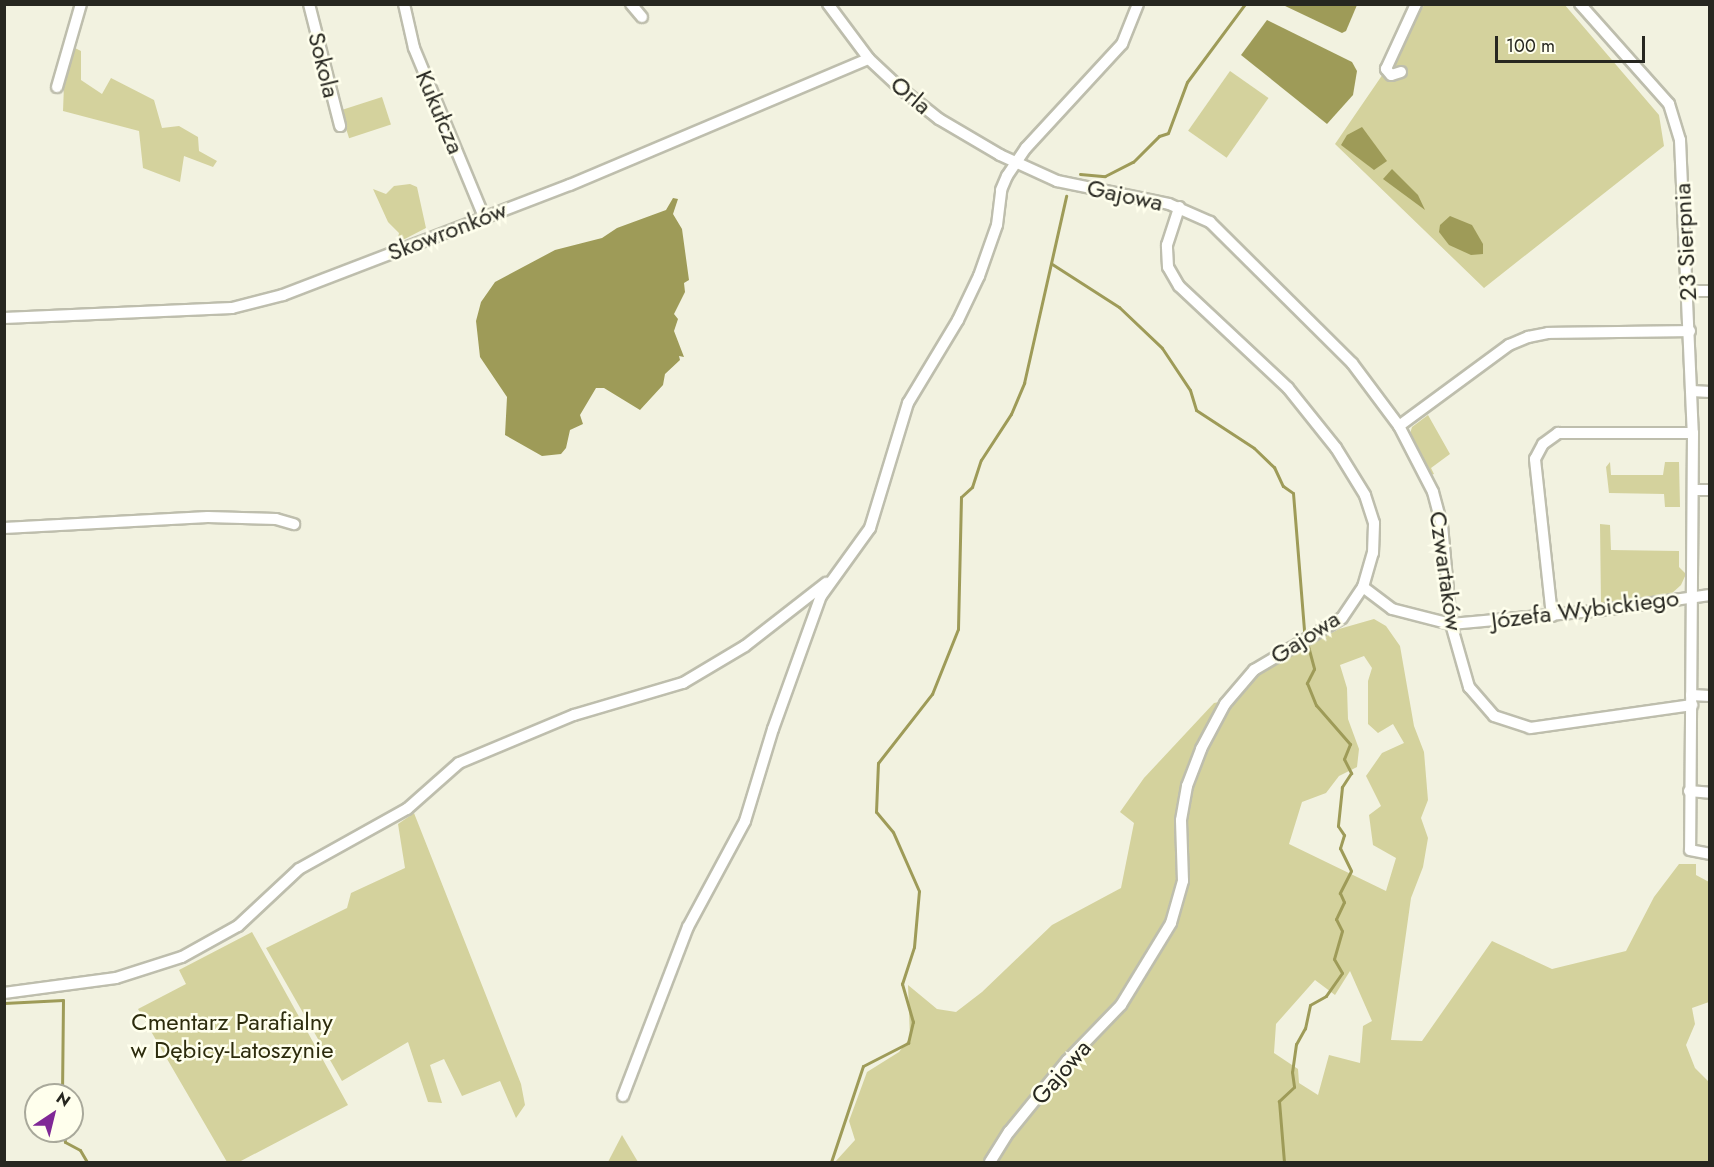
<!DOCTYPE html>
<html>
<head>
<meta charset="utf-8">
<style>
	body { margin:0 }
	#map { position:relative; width:1714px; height:1167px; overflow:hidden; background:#f2f2e0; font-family:Jost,sans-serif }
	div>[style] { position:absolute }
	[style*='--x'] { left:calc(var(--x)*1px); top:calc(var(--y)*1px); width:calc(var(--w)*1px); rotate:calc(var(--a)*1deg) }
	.green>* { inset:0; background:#d4d29d; transform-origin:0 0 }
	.water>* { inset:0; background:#9e9b58 }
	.stream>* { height:3px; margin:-1.5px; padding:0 1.5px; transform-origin:1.5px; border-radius:1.5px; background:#9e9b58 }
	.roads { filter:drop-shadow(2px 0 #bebead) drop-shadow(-2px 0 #bebead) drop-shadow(0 2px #bebead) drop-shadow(0 -2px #bebead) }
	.minor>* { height:10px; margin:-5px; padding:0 5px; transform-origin:5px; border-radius:5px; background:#fff }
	span { translate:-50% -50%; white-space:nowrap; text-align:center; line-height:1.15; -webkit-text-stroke:5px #ffffed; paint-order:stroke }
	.street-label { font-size:24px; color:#272720 }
	.park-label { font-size:24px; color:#2d2c0d }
	.frame { position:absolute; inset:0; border:6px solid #272720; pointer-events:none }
	.north { position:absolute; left:24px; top:1083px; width:60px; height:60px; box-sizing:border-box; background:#ffffed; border:2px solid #a9a99b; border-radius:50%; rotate:35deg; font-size:16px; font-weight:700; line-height:24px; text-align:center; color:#272720 }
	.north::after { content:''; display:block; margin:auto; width:21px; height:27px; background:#802896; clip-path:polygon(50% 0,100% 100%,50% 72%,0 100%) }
	.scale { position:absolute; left:1495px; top:36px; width:150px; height:27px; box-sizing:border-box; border:3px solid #272720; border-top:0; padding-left:8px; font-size:18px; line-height:21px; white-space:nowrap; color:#272720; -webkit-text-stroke:4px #ffffed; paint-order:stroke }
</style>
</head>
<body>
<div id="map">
	<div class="green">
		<i style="clip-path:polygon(1564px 4px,1659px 115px,1664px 146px,1484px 288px,1335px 144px,1396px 55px,1424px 5px)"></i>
		<i style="clip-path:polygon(75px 48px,81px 51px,81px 80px,102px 94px,111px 78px,154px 100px,162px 128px,179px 126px,198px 137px,199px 151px,217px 161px,213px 167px,184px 156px,180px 182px,143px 168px,139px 131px,63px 111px,64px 85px)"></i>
		<i style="left:1230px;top:71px;width:47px;height:73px;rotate:35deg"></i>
		<i style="left:382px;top:97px;width:29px;height:44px;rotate:72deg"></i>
		<i style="clip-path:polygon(410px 184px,417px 187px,426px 228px,397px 243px,399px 233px,388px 222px,373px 189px,386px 194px,394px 186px)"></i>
		<i style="clip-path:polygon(1428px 415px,1450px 454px,1431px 468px,1434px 474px,1430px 475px,1409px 437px,1412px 427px)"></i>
		<i style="clip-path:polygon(1610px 462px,1611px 475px,1663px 475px,1665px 462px,1679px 462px,1680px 507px,1665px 507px,1664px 494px,1609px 493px,1606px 467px)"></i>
		<i style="clip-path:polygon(1600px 524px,1610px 525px,1611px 550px,1679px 551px,1679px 567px,1686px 574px,1681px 585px,1670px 595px,1601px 605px)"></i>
		<i style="clip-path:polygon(evenodd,1374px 619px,1386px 626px,1400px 646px,1414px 726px,1424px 752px,1428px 800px,1421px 818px,1428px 838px,1423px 867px,1411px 898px,1391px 1040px,1422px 1041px,1492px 941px,1552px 969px,1626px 951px,1654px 897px,1679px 864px,1696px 864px,1696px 875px,1709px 882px,1709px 1002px,1692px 1008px,1695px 1024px,1686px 1045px,1695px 1068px,1709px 1082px,1709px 1162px,835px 1162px,855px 1140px,849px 1121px,867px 1072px,899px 1052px,910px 1038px,908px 985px,937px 1009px,956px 1012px,982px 992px,1052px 925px,1121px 888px,1134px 823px,1120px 812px,1144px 778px,1214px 703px,1233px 699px,1261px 671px,1339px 629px,1374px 619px,1364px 656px,1372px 668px,1368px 681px,1368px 724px,1378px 733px,1393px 724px,1404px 743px,1382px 753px,1366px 776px,1381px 806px,1369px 815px,1373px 845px,1396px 858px,1386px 891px,1289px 844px,1302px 802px,1326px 793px,1339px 776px,1357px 767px,1359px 749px,1348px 719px,1347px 688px,1340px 665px,1364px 656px,1374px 619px,1350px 971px,1372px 1021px,1363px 1026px,1360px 1063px,1329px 1055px,1318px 1095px,1299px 1083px,1298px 1069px,1274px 1053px,1276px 1024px,1315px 980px,1335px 995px,1350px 971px)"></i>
		<i style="clip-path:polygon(414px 813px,521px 1084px,525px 1105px,516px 1118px,500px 1081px,462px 1096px,444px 1059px,430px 1065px,442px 1103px,428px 1102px,408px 1042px,342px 1081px,266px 948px,347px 908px,351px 893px,405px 868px,398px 824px)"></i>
		<i style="clip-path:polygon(252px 932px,348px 1105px,239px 1162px,227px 1162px,138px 1009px,186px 984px,179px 970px)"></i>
		<i style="clip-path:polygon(622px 1135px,638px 1162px,608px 1162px)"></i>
	</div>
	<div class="water">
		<i style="clip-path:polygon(1283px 5px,1357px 5px,1346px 31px,1342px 33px)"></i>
		<i style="clip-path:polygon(1267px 20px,1352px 62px,1357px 71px,1353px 95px,1327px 124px,1241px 55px)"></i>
		<i style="clip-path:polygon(1362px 127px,1387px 161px,1374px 170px,1341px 145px,1347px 135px)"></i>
		<i style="clip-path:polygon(1392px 169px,1418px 195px,1425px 210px,1383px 179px)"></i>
		<i style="clip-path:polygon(673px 198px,678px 199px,673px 214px,682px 229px,689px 280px,684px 283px,685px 292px,674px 314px,678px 319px,674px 331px,684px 357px,679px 356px,680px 360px,665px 374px,663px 385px,640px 410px,604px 388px,596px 388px,580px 415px,583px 424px,570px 430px,566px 448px,561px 454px,542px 456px,505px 435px,507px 397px,480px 357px,476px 321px,481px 302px,495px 282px,555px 250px,602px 238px,617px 228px,666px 210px)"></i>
		<i style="clip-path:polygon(1450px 216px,1472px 225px,1483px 244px,1483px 254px,1471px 255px,1449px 245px,1439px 232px,1440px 225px)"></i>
	</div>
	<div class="stream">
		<i style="--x:1080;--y:174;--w:25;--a:5"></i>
		<i style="--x:1105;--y:176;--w:31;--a:-27"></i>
		<i style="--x:1133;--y:162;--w:37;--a:-45"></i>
		<i style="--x:1159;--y:136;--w:9;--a:-18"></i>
		<i style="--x:1168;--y:133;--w:54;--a:-69.6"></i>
		<i style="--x:1187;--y:82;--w:97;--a:-53.4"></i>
		<i style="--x:1052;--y:264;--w:80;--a:32.7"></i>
		<i style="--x:1119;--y:307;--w:59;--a:43.6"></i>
		<i style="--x:1162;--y:348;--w:50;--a:56.3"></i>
		<i style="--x:1190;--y:390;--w:21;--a:73"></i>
		<i style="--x:1196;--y:410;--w:69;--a:33.2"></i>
		<i style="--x:1254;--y:448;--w:28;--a:44"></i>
		<i style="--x:1274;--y:467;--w:21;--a:65"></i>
		<i style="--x:1283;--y:486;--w:12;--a:35"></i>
		<i style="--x:1293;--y:493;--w:138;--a:85.4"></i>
		<i style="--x:1304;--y:631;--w:39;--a:75"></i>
		<i style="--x:1314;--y:669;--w:16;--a:117"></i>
		<i style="--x:1307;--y:683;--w:24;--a:68"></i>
		<i style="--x:1316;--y:705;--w:52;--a:48.9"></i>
		<i style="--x:1350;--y:744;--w:16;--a:112"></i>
		<i style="--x:1344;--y:759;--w:16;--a:63"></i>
		<i style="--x:1351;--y:773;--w:17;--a:123"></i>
		<i style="--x:1342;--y:787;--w:39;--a:96"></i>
		<i style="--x:1338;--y:826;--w:11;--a:56"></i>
		<i style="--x:1344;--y:835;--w:14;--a:107"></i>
		<i style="--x:1340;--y:848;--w:25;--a:64"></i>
		<i style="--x:1351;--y:871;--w:25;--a:117"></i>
		<i style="--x:1340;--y:893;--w:10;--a:66"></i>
		<i style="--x:1344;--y:902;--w:19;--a:115"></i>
		<i style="--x:1336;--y:919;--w:13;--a:63"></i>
		<i style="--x:1342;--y:931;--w:29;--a:106"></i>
		<i style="--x:1334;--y:959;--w:16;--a:60"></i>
		<i style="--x:1342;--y:973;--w:28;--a:125"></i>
		<i style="--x:1326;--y:996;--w:18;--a:151"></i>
		<i style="--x:1310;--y:1005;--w:24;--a:102"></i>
		<i style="--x:1305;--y:1028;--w:18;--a:119"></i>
		<i style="--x:1296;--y:1044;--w:28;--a:98"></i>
		<i style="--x:1292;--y:1072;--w:15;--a:82"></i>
		<i style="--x:1294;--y:1087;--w:21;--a:137"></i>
		<i style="--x:1279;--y:1101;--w:61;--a:85.3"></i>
		<i style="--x:4;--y:1003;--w:59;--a:-2.9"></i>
		<i style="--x:63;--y:1000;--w:95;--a:90.6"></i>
		<i style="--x:64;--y:1131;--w:11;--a:85"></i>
		<i style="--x:65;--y:1142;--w:17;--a:28"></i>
		<i style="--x:80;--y:1150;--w:14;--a:60"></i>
		<i style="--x:831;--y:1162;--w:101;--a:-71.6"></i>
		<i style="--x:863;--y:1066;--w:51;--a:-27.1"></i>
		<i style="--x:908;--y:1043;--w:22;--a:-77"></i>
		<i style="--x:913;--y:1022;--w:40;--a:-106"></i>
		<i style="--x:902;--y:984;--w:39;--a:-72"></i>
		<i style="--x:914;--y:947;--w:56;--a:-84.9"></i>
		<i style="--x:919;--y:891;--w:64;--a:-113.8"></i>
		<i style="--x:893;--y:832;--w:26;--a:-130"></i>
		<i style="--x:876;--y:812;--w:49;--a:-87.7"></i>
		<i style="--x:878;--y:763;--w:88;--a:-52"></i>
		<i style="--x:932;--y:694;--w:70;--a:-68.2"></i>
		<i style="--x:958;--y:629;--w:132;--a:-88.7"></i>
		<i style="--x:961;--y:497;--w:15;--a:-42"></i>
		<i style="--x:972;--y:487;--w:28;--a:-72"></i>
		<i style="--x:981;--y:460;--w:55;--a:-56.9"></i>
		<i style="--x:1011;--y:414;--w:34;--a:-67"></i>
		<i style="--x:1024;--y:383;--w:192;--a:-77.3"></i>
	</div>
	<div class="roads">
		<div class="minor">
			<i style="--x:309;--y:4;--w:126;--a:75.7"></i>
			<i style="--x:404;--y:4;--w:45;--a:77.2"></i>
			<i style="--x:414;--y:48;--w:183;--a:67.5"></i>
			<i style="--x:631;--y:4;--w:17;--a:50"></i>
			<i style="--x:828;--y:4;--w:69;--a:53.3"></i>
			<i style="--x:869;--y:59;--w:42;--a:43.1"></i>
			<i style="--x:900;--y:88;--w:50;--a:38.5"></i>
			<i style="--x:939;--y:119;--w:71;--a:30.5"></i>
			<i style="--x:1000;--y:155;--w:63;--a:24.5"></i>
			<i style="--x:1057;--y:181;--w:114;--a:11.6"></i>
			<i style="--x:1169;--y:204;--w:45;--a:23.7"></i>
			<i style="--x:1210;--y:222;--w:200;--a:44.8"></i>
			<i style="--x:1352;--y:363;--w:79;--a:53.3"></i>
			<i style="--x:1399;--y:426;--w:74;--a:62.7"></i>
			<i style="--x:1433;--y:492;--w:34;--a:75"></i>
			<i style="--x:1442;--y:525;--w:99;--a:84.8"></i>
			<i style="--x:1451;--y:624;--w:66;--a:74.1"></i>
			<i style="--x:1469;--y:687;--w:38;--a:49"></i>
			<i style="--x:1494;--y:716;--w:38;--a:18"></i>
			<i style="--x:1530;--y:728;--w:164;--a:-8.1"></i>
			<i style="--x:1580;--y:4;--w:134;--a:48.3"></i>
			<i style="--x:1669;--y:104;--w:38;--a:73"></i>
			<i style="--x:1680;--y:140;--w:293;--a:87.5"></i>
			<i style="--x:1693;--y:433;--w:417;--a:90.4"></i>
			<i style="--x:1690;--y:850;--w:20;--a:11"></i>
			<i style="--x:1401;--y:72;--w:10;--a:163"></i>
			<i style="--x:1391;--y:75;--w:8;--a:-130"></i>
			<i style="--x:1386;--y:69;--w:72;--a:-65.2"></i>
			<i style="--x:57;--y:87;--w:86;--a:-73.9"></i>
			<i style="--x:1688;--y:291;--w:22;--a:0"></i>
			<i style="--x:4;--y:318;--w:228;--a:-2.5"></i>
			<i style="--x:232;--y:308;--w:53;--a:-14.3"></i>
			<i style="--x:283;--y:295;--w:307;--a:-21"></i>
			<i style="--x:570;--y:185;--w:324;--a:-22.9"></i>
			<i style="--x:1692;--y:391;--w:18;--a:3"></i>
			<i style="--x:1399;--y:426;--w:137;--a:-36.4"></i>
			<i style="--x:1509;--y:345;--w:21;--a:-23"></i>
			<i style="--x:1528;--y:337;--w:20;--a:-11"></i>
			<i style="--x:1548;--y:333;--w:142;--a:-0.8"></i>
			<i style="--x:1693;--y:490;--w:17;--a:0"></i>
			<i style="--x:4;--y:528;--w:204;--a:-3.1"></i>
			<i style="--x:208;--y:517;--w:68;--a:1.7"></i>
			<i style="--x:276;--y:519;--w:19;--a:16"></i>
			<i style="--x:1363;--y:587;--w:36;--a:37"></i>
			<i style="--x:1392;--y:609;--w:61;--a:14.3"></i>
			<i style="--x:1451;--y:624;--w:145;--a:-5.2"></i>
			<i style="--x:1595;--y:611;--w:116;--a:-7.9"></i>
			<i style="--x:1552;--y:616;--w:158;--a:-96.2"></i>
			<i style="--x:1535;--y:459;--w:17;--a:-62"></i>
			<i style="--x:1543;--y:444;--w:19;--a:-36"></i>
			<i style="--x:1558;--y:433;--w:135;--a:0"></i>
			<i style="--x:1691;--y:695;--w:19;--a:3"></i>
			<i style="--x:1689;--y:791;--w:21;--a:5"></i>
			<i style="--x:4;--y:993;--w:113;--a:-7.6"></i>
			<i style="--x:116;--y:978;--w:69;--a:-17.7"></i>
			<i style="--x:182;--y:957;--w:64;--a:-29"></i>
			<i style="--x:238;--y:926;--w:83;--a:-43.1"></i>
			<i style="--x:299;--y:869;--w:124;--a:-29.1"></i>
			<i style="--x:407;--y:809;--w:69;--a:-41.5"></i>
			<i style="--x:459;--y:763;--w:125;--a:-22.7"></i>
			<i style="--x:574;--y:715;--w:114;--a:-16.4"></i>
			<i style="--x:683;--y:683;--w:72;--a:-30.8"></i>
			<i style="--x:745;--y:646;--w:103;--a:-37.9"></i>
			<i style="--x:623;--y:1096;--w:181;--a:-69"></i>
			<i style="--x:688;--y:927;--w:120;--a:-61.7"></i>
			<i style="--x:745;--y:821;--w:96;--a:-73.1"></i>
			<i style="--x:773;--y:729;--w:141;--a:-70.2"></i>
			<i style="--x:821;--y:596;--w:84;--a:-54.2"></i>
			<i style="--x:870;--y:528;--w:131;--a:-73.1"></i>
			<i style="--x:908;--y:403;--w:97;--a:-58.9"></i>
			<i style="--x:958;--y:320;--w:49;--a:-64.5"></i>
			<i style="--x:979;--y:276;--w:54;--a:-70.6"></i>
			<i style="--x:997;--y:225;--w:35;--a:-83"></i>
			<i style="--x:1001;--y:190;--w:15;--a:-67"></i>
			<i style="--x:1007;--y:176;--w:34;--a:-56"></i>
			<i style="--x:1026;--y:148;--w:142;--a:-47.3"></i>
			<i style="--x:1122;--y:44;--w:43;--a:-68.2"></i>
			<i style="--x:990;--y:1162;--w:36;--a:-58"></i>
			<i style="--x:1009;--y:1132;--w:92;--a:-50.8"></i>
			<i style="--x:1067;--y:1061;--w:78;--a:-46"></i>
			<i style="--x:1121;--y:1005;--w:96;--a:-58.6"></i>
			<i style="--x:1171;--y:923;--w:44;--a:-74.1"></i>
			<i style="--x:1183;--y:881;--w:61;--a:-91.9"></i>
			<i style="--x:1181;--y:820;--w:35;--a:-80"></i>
			<i style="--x:1187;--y:786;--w:40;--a:-69"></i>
			<i style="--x:1201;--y:749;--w:51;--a:-61.9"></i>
			<i style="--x:1225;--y:704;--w:45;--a:-49.5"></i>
			<i style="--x:1254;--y:670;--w:102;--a:-30.6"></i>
			<i style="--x:1342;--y:618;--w:37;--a:-56"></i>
			<i style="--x:1363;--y:587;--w:35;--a:-74"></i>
			<i style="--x:1373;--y:553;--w:30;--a:-88"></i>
			<i style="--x:1374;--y:523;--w:29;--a:-108"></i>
			<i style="--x:1365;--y:495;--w:55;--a:-121.7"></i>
			<i style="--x:1336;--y:448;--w:77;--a:-128.7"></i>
			<i style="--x:1288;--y:388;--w:149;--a:-136.9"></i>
			<i style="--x:1179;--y:286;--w:22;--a:-120"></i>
			<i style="--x:1168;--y:267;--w:22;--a:-93"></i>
			<i style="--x:1167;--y:245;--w:40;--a:-72"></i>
		</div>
	</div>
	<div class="street-label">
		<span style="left:324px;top:65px;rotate:76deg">Sokola</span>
		<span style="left:911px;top:95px;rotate:40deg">Orla</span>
		<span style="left:440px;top:112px;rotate:67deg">Kukułcza</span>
		<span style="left:1125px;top:195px;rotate:12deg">Gajowa</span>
		<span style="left:447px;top:231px;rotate:-21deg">Skowronków</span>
		<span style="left:1685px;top:242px;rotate:-93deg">23 Sierpnia</span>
		<span style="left:1446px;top:571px;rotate:82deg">Czwartaków</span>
		<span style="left:1585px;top:609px;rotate:-7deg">Józefa Wybickiego</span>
		<span style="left:1305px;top:637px;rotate:-33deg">Gajowa</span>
		<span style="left:1061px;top:1072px;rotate:-49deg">Gajowa</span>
	</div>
	<div class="park-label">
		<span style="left:232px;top:1036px">Cmentarz Parafialny<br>w Dębicy-Latoszynie</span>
	</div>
	<div class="frame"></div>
	<div class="north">N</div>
	<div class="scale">100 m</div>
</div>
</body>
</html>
